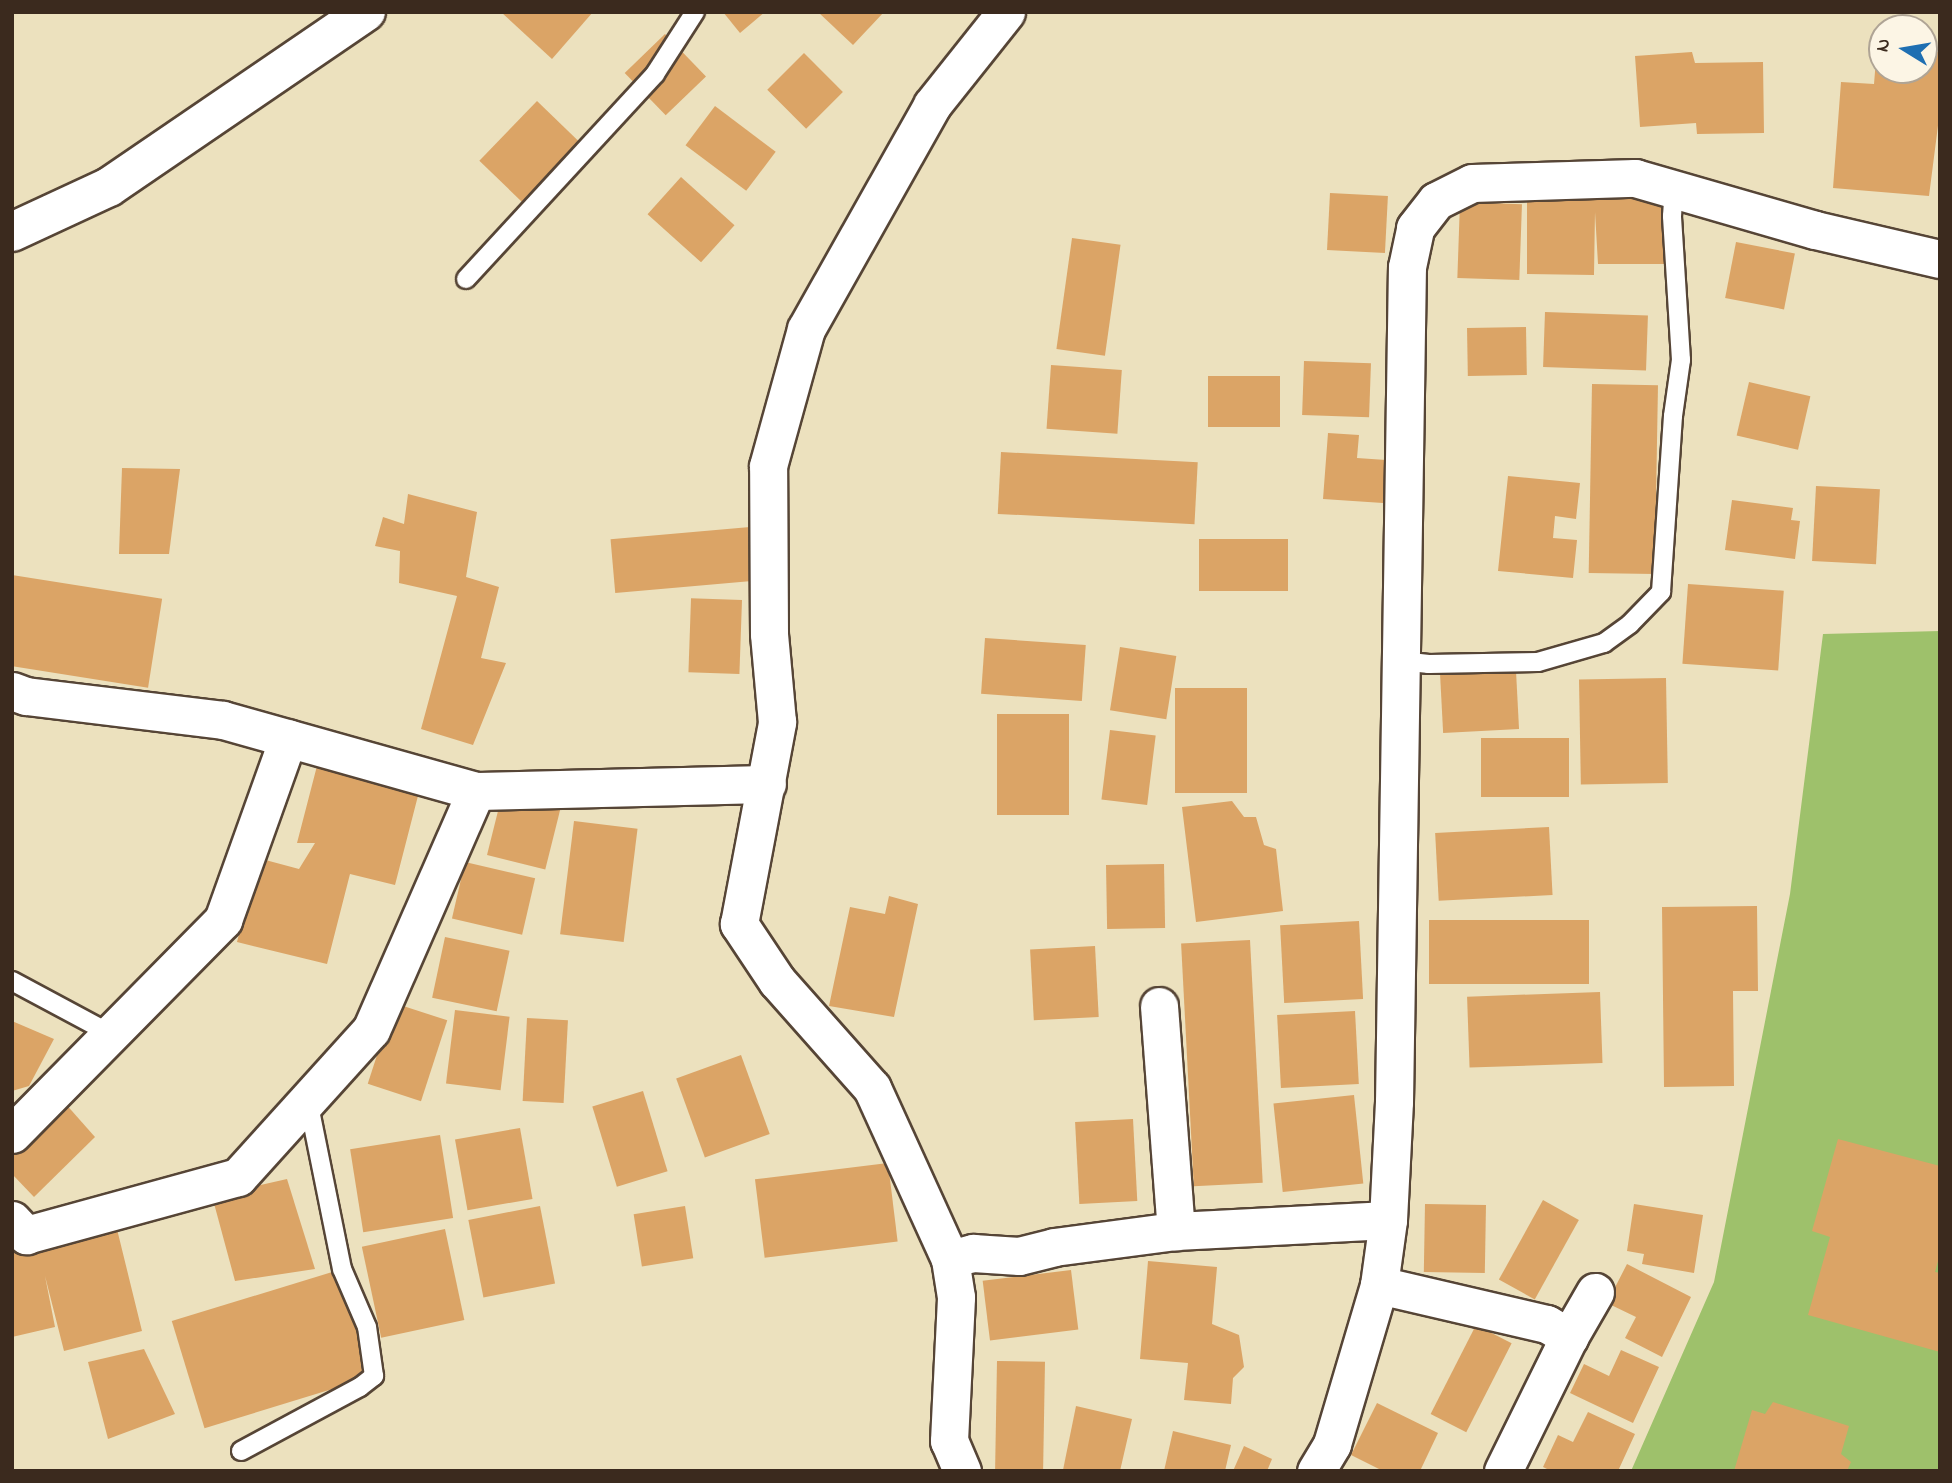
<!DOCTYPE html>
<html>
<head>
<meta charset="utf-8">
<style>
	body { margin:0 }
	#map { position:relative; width:1952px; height:1483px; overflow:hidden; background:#ece1be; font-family:"Indie Flower",sans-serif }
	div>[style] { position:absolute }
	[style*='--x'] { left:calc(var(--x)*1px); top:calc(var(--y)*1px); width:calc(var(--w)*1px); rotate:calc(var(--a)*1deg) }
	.green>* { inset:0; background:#9ec16b }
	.building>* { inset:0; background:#dba466; transform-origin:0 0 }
	.roads { filter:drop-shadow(2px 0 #564536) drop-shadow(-2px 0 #564536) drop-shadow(0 2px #564536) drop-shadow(0 -2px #564536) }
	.service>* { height:18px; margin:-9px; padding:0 9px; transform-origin:9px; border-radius:9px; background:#fff }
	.minor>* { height:37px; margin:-18.5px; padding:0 18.5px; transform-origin:18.5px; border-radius:18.5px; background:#fff }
	.tertiary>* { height:38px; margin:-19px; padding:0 19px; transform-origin:19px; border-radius:19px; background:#fff }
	span { translate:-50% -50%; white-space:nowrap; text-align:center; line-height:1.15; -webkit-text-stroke:6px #fcf5e5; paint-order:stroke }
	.frame { position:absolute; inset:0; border:14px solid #3b2a1e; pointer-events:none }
	.north { position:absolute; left:1868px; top:14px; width:70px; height:70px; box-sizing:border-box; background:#fcf5e5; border:2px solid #afa495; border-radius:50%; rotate:281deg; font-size:19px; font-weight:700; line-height:28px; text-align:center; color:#3b2a1e }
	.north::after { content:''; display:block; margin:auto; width:24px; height:32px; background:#1f6fb2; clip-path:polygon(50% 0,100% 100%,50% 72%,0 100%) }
</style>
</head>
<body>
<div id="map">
	<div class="green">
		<i style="clip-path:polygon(1940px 631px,1940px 1471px,1631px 1471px,1714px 1282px,1790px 894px,1823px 634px)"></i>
	</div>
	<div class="building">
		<i style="clip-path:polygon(501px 12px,593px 12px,552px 59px)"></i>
		<i style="clip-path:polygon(723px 12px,765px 12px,740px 33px)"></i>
		<i style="clip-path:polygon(818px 12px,884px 12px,853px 45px)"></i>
		<i style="left:665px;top:34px;width:59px;height:56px;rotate:46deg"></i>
		<i style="clip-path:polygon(1877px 47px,1882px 47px,1882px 70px,1924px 70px,1924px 51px,1940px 52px,1940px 110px,1929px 196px,1833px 188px,1841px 82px,1874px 84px)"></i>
		<i style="clip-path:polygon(1692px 52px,1695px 63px,1763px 62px,1764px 133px,1697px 134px,1696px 123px,1640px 127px,1635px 56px)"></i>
		<i style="left:804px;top:53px;width:55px;height:52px;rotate:45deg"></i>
		<i style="left:537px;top:101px;width:68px;height:83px;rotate:44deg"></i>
		<i style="left:715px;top:106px;width:76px;height:49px;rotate:37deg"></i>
		<i style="left:681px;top:177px;width:72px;height:50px;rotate:42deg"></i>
		<i style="left:1330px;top:193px;width:58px;height:57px;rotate:3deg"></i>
		<i style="clip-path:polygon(1664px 197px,1665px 264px,1598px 264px,1595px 212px,1594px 275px,1527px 274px,1527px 199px)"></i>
		<i style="left:1460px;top:202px;width:62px;height:76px;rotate:2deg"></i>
		<i style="left:1072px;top:238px;width:49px;height:112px;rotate:8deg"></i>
		<i style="left:1736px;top:242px;width:60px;height:57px;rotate:11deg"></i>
		<i style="left:1545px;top:312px;width:103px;height:55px;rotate:2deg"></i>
		<i style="left:1526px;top:327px;width:48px;height:59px;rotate:89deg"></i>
		<i style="left:1304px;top:361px;width:67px;height:54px;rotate:2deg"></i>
		<i style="left:1051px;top:365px;width:71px;height:64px;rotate:4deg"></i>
		<i style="left:1208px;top:376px;width:72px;height:51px"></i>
		<i style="left:1749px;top:382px;width:63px;height:55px;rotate:13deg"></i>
		<i style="left:1592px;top:384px;width:66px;height:189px;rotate:1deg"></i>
		<i style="clip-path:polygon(1328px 433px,1359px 435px,1357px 458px,1386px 460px,1383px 503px,1323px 499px)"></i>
		<i style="left:1001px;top:452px;width:197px;height:62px;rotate:3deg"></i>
		<i style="clip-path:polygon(122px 468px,180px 469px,169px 554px,119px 554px)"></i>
		<i style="clip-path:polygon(1508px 476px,1580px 483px,1576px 519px,1555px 516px,1553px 538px,1577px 540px,1573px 578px,1498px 571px)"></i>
		<i style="left:1816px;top:486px;width:64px;height:75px;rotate:3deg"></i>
		<i style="clip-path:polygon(408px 494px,477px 512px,466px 577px,499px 587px,481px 658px,506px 663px,473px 745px,421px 729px,457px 596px,399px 583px,400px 551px,375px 546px,383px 517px,404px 524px)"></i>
		<i style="clip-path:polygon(1732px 500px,1793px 508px,1791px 520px,1800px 521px,1795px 559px,1725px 550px)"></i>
		<i style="left:750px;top:527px;width:54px;height:140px;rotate:85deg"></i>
		<i style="left:1199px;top:539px;width:89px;height:52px"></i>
		<i style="left:12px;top:575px;width:152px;height:90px;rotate:9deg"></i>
		<i style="left:1688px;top:584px;width:96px;height:80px;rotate:4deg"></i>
		<i style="left:742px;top:600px;width:74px;height:51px;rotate:92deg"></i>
		<i style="left:985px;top:638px;width:101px;height:56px;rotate:4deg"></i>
		<i style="left:1120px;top:647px;width:57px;height:64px;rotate:9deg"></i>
		<i style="left:1516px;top:671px;width:58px;height:76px;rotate:87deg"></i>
		<i style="left:1666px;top:678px;width:105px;height:87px;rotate:89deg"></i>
		<i style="left:1175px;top:688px;width:72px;height:105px"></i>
		<i style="left:997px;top:714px;width:72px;height:101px"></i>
		<i style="left:1110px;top:730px;width:46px;height:70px;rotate:7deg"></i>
		<i style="left:1481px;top:738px;width:88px;height:59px"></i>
		<i style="clip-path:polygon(318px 762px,420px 788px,395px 885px,350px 874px,327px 964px,237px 942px,258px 858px,299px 869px,315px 843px,297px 843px)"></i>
		<i style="left:503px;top:791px;width:60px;height:66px;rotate:14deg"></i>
		<i style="clip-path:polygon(1232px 801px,1244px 817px,1256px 817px,1264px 845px,1276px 849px,1283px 911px,1196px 922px,1182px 807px)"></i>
		<i style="left:574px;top:821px;width:64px;height:114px;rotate:7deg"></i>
		<i style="left:1549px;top:827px;width:68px;height:114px;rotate:87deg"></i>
		<i style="left:465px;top:862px;width:72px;height:58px;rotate:13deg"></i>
		<i style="left:1164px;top:864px;width:64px;height:58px;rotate:89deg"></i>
		<i style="clip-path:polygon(889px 896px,918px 904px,894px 1017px,829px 1006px,850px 907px,885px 914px)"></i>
		<i style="clip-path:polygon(1757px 906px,1758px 991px,1733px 991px,1734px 1086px,1664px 1087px,1662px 907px)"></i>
		<i style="left:1429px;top:920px;width:160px;height:64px"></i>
		<i style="left:1359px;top:921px;width:78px;height:79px;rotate:87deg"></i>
		<i style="left:445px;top:937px;width:66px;height:62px;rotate:12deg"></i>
		<i style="left:1250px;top:940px;width:243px;height:69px;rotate:87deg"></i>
		<i style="left:1095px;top:946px;width:71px;height:65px;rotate:87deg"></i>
		<i style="left:1600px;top:992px;width:71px;height:133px;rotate:88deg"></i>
		<i style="left:394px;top:1003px;width:56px;height:85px;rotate:18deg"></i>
		<i style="left:455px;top:1010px;width:55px;height:74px;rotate:7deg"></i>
		<i style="left:1355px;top:1011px;width:73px;height:78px;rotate:87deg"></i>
		<i style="left:527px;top:1018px;width:41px;height:83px;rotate:3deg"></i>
		<i style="clip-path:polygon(12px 1021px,54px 1039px,29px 1086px,12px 1091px)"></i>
		<i style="left:741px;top:1055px;width:84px;height:69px;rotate:70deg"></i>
		<i style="left:643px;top:1091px;width:84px;height:53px;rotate:73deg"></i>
		<i style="left:1354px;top:1095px;width:89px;height:81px;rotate:84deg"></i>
		<i style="clip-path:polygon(64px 1102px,95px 1137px,34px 1197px,12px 1174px,12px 1151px)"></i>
		<i style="left:1133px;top:1119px;width:82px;height:58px;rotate:87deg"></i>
		<i style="left:520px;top:1128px;width:72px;height:66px;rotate:80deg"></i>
		<i style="left:440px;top:1135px;width:84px;height:91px;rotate:81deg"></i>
		<i style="clip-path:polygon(1838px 1139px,1940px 1166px,1940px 1254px,1935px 1272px,1940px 1273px,1940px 1352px,1808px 1315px,1830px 1237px,1812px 1231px)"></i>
		<i style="left:888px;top:1163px;width:79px;height:134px;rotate:83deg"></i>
		<i style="clip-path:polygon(287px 1179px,315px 1269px,235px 1281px,212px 1196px)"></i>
		<i style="left:1543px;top:1200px;width:41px;height:91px;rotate:29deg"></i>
		<i style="left:1425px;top:1204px;width:61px;height:68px;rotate:1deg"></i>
		<i style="clip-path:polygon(1634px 1204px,1703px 1215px,1694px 1273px,1642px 1264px,1644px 1254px,1627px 1251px)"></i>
		<i style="left:540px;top:1206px;width:79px;height:73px;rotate:79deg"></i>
		<i style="left:685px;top:1206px;width:53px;height:52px;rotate:81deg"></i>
		<i style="clip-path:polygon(115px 1221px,142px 1331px,64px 1351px,45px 1276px,55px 1327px,12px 1337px,12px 1246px)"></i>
		<i style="left:445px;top:1229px;width:93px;height:85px;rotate:78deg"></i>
		<i style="clip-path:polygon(1148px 1261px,1217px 1267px,1212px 1324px,1239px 1335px,1244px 1367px,1233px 1378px,1231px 1404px,1184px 1400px,1188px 1363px,1140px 1359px)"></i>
		<i style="clip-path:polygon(1627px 1264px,1691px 1297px,1662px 1357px,1625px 1338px,1636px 1317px,1607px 1303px)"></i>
		<i style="left:342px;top:1269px;width:112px;height:178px;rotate:73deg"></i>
		<i style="left:1071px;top:1270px;width:60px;height:89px;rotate:83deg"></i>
		<i style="left:1476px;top:1325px;width:40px;height:100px;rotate:27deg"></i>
		<i style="clip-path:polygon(144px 1349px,175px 1414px,108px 1439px,88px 1362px)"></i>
		<i style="clip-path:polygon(1621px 1350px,1659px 1367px,1633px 1423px,1570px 1393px,1584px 1364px,1609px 1376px)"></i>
		<i style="left:997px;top:1361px;width:48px;height:110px;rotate:1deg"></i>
		<i style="clip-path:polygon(1773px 1402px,1849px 1426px,1841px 1454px,1851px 1462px,1847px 1471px,1734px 1471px,1752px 1410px,1765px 1414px)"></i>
		<i style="clip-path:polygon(1377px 1403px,1438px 1433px,1420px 1471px,1383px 1471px,1351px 1455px)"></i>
		<i style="clip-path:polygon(1076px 1406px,1132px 1419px,1120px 1471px,1063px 1470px)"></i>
		<i style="clip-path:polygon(1588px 1412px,1635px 1434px,1618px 1471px,1551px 1471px,1543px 1467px,1558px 1435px,1573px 1442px)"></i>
		<i style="clip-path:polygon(1173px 1431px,1231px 1445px,1225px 1471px,1164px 1471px)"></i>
		<i style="clip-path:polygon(1244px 1446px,1272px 1459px,1267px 1471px,1233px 1471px)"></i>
	</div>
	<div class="roads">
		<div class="service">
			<i style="--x:466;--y:279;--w:279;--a:-47.3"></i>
			<i style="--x:655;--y:74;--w:74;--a:-57.2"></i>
			<i style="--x:1401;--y:661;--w:28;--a:6"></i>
			<i style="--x:1429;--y:664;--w:109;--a:-1.1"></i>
			<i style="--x:1538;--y:662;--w:69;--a:-16.1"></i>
			<i style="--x:1604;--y:643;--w:32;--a:-36"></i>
			<i style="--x:1630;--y:624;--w:45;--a:-45.9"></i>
			<i style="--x:1661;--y:592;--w:176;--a:-86.1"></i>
			<i style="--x:1673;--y:416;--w:57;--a:-81.9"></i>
			<i style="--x:1681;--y:360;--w:144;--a:-93.6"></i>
			<i style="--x:1672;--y:216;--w:28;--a:-86"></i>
			<i style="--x:12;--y:981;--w:112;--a:28.2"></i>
			<i style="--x:241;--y:1451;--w:135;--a:-28.3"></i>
			<i style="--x:360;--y:1387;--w:18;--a:-38"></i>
			<i style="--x:374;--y:1376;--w:49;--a:-98.1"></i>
			<i style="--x:367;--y:1327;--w:63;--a:-113.3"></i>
			<i style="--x:342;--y:1269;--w:171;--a:-101.4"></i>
		</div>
		<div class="minor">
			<i style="--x:12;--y:691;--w:15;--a:20"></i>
			<i style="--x:26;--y:696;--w:198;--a:6.9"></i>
			<i style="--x:223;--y:720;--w:263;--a:15.7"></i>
			<i style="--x:476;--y:791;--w:291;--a:-1.4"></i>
			<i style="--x:1159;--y:1006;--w:226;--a:85.7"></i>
			<i style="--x:12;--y:1134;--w:301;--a:-45.4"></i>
			<i style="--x:223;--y:920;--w:193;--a:-70.3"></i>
			<i style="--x:12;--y:1220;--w:21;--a:47"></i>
			<i style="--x:26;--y:1235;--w:220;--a:-15.3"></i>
			<i style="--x:238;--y:1177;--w:198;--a:-47.9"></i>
			<i style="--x:371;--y:1030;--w:261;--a:-66.3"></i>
			<i style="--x:950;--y:1259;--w:24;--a:-15"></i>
			<i style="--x:973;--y:1253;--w:46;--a:3.7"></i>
			<i style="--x:1019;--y:1256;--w:36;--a:-14"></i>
			<i style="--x:1054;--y:1247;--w:123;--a:-7.5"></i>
			<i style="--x:1176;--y:1231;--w:212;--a:-3"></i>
			<i style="--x:1379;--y:1285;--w:172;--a:13.1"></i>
			<i style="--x:1547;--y:1324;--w:26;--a:31"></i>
			<i style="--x:962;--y:1471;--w:33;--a:-113"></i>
			<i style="--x:949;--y:1441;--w:144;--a:-87.2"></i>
			<i style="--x:956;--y:1297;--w:38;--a:-99"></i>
			<i style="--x:950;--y:1259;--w:188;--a:-114.5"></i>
			<i style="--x:872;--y:1088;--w:143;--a:-131.6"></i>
			<i style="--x:777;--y:981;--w:69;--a:-123.7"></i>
			<i style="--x:739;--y:924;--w:206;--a:-79.3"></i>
			<i style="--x:777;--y:722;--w:88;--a:-95.2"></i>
			<i style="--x:769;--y:634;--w:168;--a:-90.3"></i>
			<i style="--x:768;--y:466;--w:142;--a:-74.5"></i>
			<i style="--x:806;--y:329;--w:257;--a:-60.6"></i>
			<i style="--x:932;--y:105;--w:119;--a:-51.5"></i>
			<i style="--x:1316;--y:1471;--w:31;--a:-59"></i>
			<i style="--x:1332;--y:1444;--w:166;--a:-73.5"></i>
			<i style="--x:1379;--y:1285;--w:66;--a:-82.1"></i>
			<i style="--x:1388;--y:1220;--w:118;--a:-87.1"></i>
			<i style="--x:1394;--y:1102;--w:835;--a:-89.11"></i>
			<i style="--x:1407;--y:267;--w:40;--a:-78"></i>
			<i style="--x:1415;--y:228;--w:34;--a:-52"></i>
			<i style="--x:1436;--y:201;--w:40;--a:-26.6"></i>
			<i style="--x:1472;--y:183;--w:163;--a:-1.8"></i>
			<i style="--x:1635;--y:178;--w:187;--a:16.1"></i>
			<i style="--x:1815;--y:230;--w:128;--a:13.1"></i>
			<i style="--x:1503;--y:1471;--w:149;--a:-63.8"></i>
			<i style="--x:1569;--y:1337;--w:52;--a:-60"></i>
		</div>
		<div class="tertiary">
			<i style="--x:12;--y:232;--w:107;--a:-24.9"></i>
			<i style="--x:109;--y:187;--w:311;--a:-34.3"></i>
		</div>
	</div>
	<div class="frame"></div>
	<div class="north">N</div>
</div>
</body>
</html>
